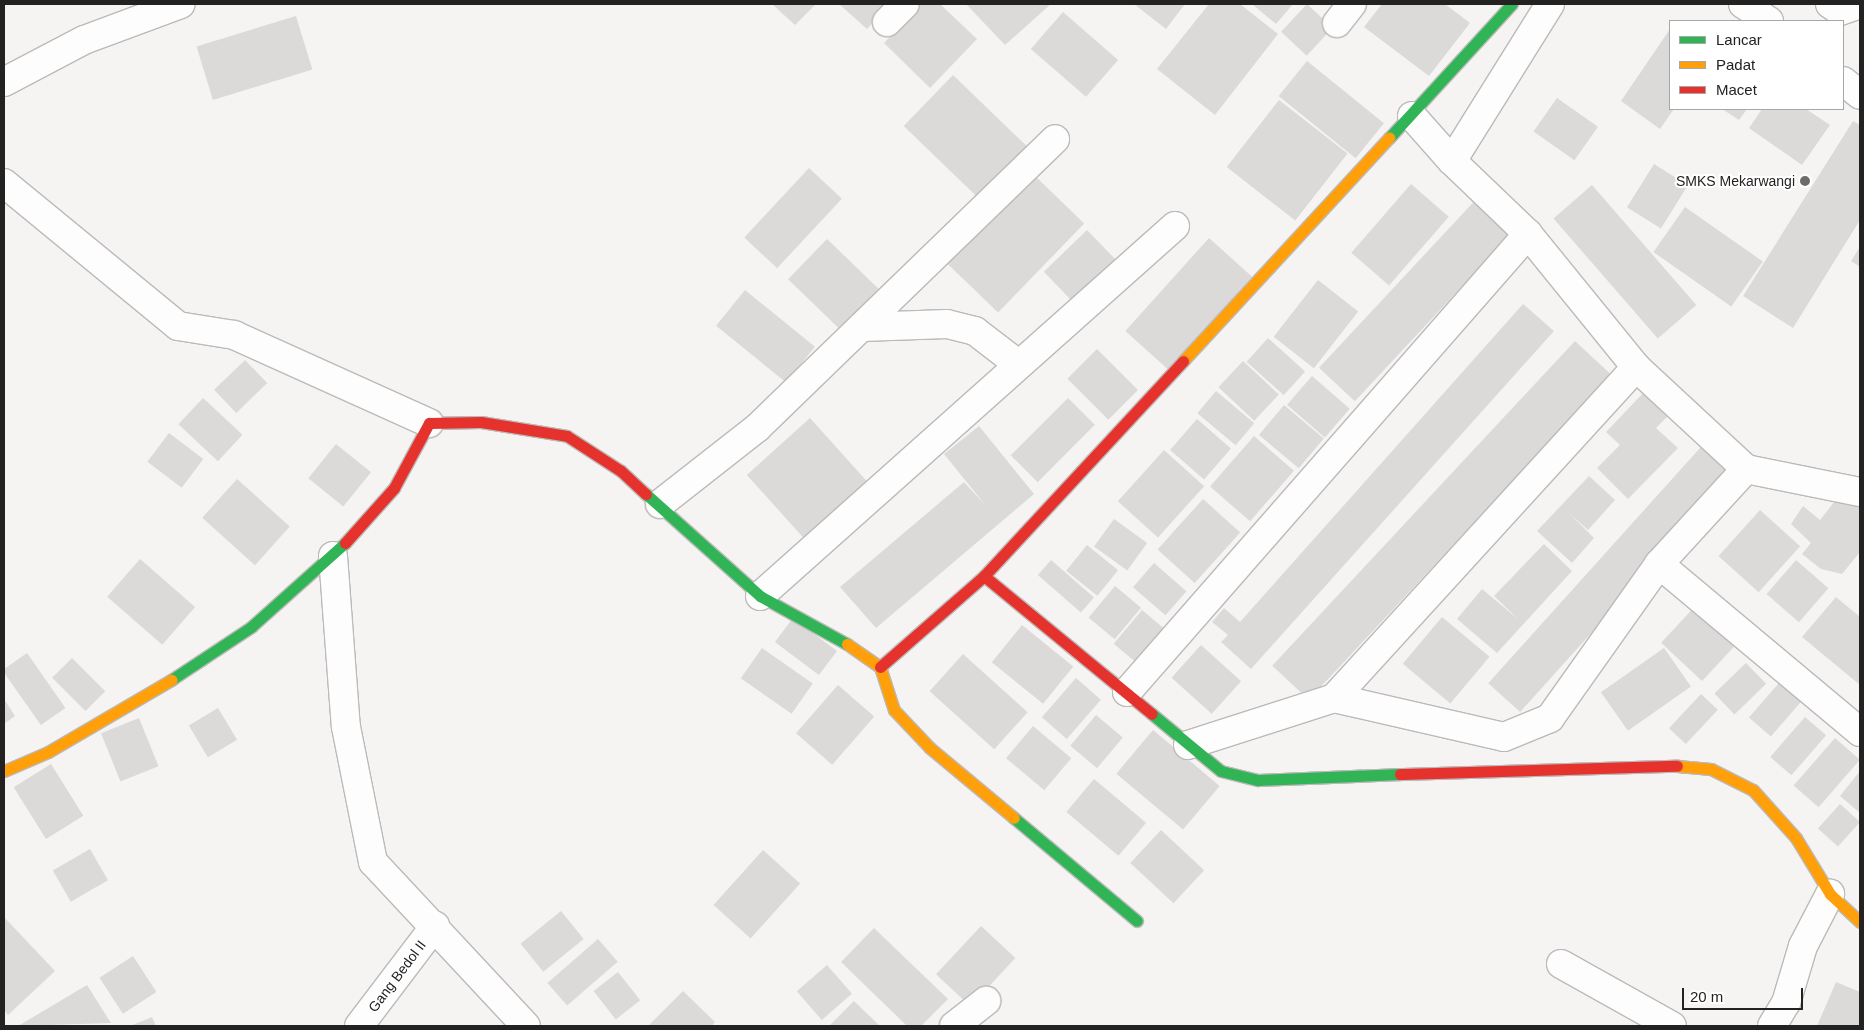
<!DOCTYPE html>
<html>
<head>
<meta charset="utf-8">
<style>
	body { margin:0 }
	#map { position:relative; width:1864px; height:1030px; overflow:hidden; background:#f6f4f2; font-family:Arial,sans-serif }
	div>[style] { position:absolute }
	[style*='--x'] { left:calc(var(--x)*1px); top:calc(var(--y)*1px); width:calc(var(--w)*1px); rotate:calc(var(--a)*1deg) }
	.building>* { inset:0; background:#dbdad9; transform-origin:0 0 }
	.roads { filter:drop-shadow(1px 0 #bcbab9) drop-shadow(-1px 0 #bcbab9) drop-shadow(0 1px #bcbab9) drop-shadow(0 -1px #bcbab9) }
	.street>* { height:28px; margin:-14px; padding:0 14px; transform-origin:14px; border-radius:14px; background:#fefdfd }
	.fast>* { height:11px; margin:-5.5px; padding:0 5.5px; transform-origin:5.5px; border-radius:5.5px; background:#30b455 }
	.slow>* { height:11px; margin:-5.5px; padding:0 5.5px; transform-origin:5.5px; border-radius:5.5px; background:#ff9f0a }
	.jam>* { height:11px; margin:-5.5px; padding:0 5.5px; transform-origin:5.5px; border-radius:5.5px; background:#e5322d }
	.dots>* { width:14px; height:14px; translate:-50% -50%; box-sizing:border-box; border:2px solid #fff; border-radius:50% }
	span { translate:-50% -50%; white-space:nowrap; text-align:center; line-height:1.15; -webkit-text-stroke:4px #fff; paint-order:stroke }
	.poi-label { font-size:14px; color:#242221 }
	.right { translate:-100% -50%; text-align:right }
	.street-label { font-size:14px; color:#242221 }
	.frame { position:absolute; inset:0; border:5px solid #242221; pointer-events:none }
	.legend { position:absolute; left:1669px; top:20px; width:175px; height:90px; box-sizing:border-box; background:#fff; border:1px solid #a7a7a6; margin:0; padding:6px 9px; list-style:none; font-size:15px; color:#242221 }
	.legend li { display:flex; align-items:center; gap:10px; height:25px }
	.legend b { width:25px; border:1px solid #a7a7a6 }
	.scale { position:absolute; left:1682px; top:988px; width:121px; height:22px; box-sizing:border-box; border:2px solid #242221; border-top:0; padding-left:6px; font-size:15px; line-height:18px; white-space:nowrap; color:#242221; -webkit-text-stroke:4px #fff; paint-order:stroke }
</style>
</head>
<body>
<div id="map">
	<div class="building">
		<i style="clip-path:polygon(772px 4px,816px 4px,795px 25px)"></i>
		<i style="clip-path:polygon(839px 4px,890px 4px,867px 29px)"></i>
		<i style="clip-path:polygon(922px 4px,940px 4px,977px 39px,930px 88px,884px 43px)"></i>
		<i style="clip-path:polygon(966px 4px,1051px 4px,1005px 45px)"></i>
		<i style="clip-path:polygon(1134px 4px,1185px 4px,1166px 29px)"></i>
		<i style="clip-path:polygon(1209px 4px,1240px 4px,1278px 34px,1215px 115px,1157px 69px)"></i>
		<i style="clip-path:polygon(1252px 4px,1293px 4px,1276px 24px)"></i>
		<i style="left:1307px;top:4px;width:35px;height:38px;rotate:43deg"></i>
		<i style="clip-path:polygon(1382px 4px,1445px 4px,1470px 23px,1429px 76px,1364px 27px)"></i>
		<i style="left:1063px;top:12px;width:73px;height:49px;rotate:41deg"></i>
		<i style="left:296px;top:16px;width:56px;height:104px;rotate:73deg"></i>
		<i style="clip-path:polygon(1670px 29px,1670px 109px,1674px 109px,1660px 129px,1621px 101px)"></i>
		<i style="left:1307px;top:61px;width:99px;height:45px;rotate:39deg"></i>
		<i style="left:953px;top:75px;width:112px;height:71px;rotate:44deg"></i>
		<i style="left:1557px;top:98px;width:50px;height:41px;rotate:35deg"></i>
		<i style="left:1279px;top:100px;width:87px;height:85px;rotate:38deg"></i>
		<i style="clip-path:polygon(1722px 109px,1747px 109px,1739px 120px)"></i>
		<i style="clip-path:polygon(1762px 109px,1806px 109px,1830px 125px,1802px 165px,1749px 128px)"></i>
		<i style="clip-path:polygon(1853px 121px,1860px 125px,1860px 220px,1793px 328px,1743px 296px)"></i>
		<i style="left:1654px;top:164px;width:40px;height:51px;rotate:32deg"></i>
		<i style="left:809px;top:168px;width:45px;height:95px;rotate:43deg"></i>
		<i style="left:1031px;top:172px;width:74px;height:124px;rotate:44deg"></i>
		<i style="left:1411px;top:184px;width:50px;height:91px;rotate:41deg"></i>
		<i style="left:1592px;top:185px;width:159px;height:51px;rotate:49deg"></i>
		<i style="left:1482px;top:193px;width:49px;height:239px;rotate:43deg"></i>
		<i style="left:1685px;top:207px;width:95px;height:55px;rotate:35deg"></i>
		<i style="left:1087px;top:230px;width:47px;height:60px;rotate:46deg"></i>
		<i style="left:1209px;top:238px;width:58px;height:125px;rotate:42deg"></i>
		<i style="left:827px;top:239px;width:76px;height:56px;rotate:44deg"></i>
		<i style="clip-path:polygon(1860px 247px,1860px 267px,1851px 261px)"></i>
		<i style="left:1318px;top:280px;width:51px;height:72px;rotate:38deg"></i>
		<i style="left:745px;top:290px;width:90px;height:46px;rotate:39deg"></i>
		<i style="clip-path:polygon(1523px 304px,1554px 331px,1251px 669px,1221px 642px,1228px 635px,1212px 622px,1224px 608px,1240px 622px)"></i>
		<i style="left:1268px;top:338px;width:50px;height:32px;rotate:42deg"></i>
		<i style="left:1575px;top:341px;width:50px;height:444px;rotate:43deg"></i>
		<i style="left:1097px;top:349px;width:58px;height:42px;rotate:45deg"></i>
		<i style="left:245px;top:360px;width:32px;height:43px;rotate:46deg"></i>
		<i style="left:1243px;top:361px;width:49px;height:36px;rotate:43deg"></i>
		<i style="left:1312px;top:376px;width:50px;height:38px;rotate:41deg"></i>
		<i style="clip-path:polygon(1647px 389px,1672px 412px,1656px 428px,1678px 448px,1628px 499px,1597px 468px,1620px 445px,1606px 432px)"></i>
		<i style="left:1216px;top:391px;width:50px;height:29px;rotate:40deg"></i>
		<i style="left:203px;top:398px;width:54px;height:36px;rotate:43deg"></i>
		<i style="left:1068px;top:398px;width:38px;height:81px;rotate:45deg"></i>
		<i style="left:1284px;top:405px;width:52px;height:39px;rotate:40deg"></i>
		<i style="left:810px;top:418px;width:89px;height:85px;rotate:48deg"></i>
		<i style="left:1197px;top:419px;width:45px;height:41px;rotate:41deg"></i>
		<i style="clip-path:polygon(979px 426px,1034px 494px,876px 628px,840px 587px,964px 482px,986px 506px,944px 454px)"></i>
		<i style="left:169px;top:433px;width:43px;height:36px;rotate:37deg"></i>
		<i style="left:1254px;top:436px;width:53px;height:67px;rotate:41deg"></i>
		<i style="left:1709px;top:438px;width:43px;height:330px;rotate:42deg"></i>
		<i style="left:336px;top:444px;width:45px;height:44px;rotate:39deg"></i>
		<i style="left:1164px;top:450px;width:54px;height:69px;rotate:42deg"></i>
		<i style="clip-path:polygon(1589px 476px,1615px 500px,1588px 530px,1568px 512px,1594px 538px,1572px 563px,1537px 531px)"></i>
		<i style="left:237px;top:479px;width:71px;height:52px;rotate:42deg"></i>
		<i style="clip-path:polygon(1838px 497px,1860px 505px,1860px 552px,1842px 574px,1821px 569px,1802px 554px,1811px 543px,1791px 524px,1803px 506px,1820px 520px)"></i>
		<i style="left:1203px;top:499px;width:50px;height:68px;rotate:42deg"></i>
		<i style="left:1760px;top:510px;width:54px;height:62px;rotate:42deg"></i>
		<i style="left:1114px;top:519px;width:41px;height:34px;rotate:36deg"></i>
		<i style="clip-path:polygon(1544px 544px,1572px 571px,1497px 653px,1457px 619px,1482px 589px,1518px 619px,1494px 596px)"></i>
		<i style="left:1087px;top:545px;width:40px;height:33px;rotate:39deg"></i>
		<i style="left:140px;top:559px;width:73px;height:50px;rotate:41deg"></i>
		<i style="left:1051px;top:560px;width:57px;height:20px;rotate:41deg"></i>
		<i style="left:1796px;top:560px;width:43px;height:45px;rotate:41deg"></i>
		<i style="left:1154px;top:563px;width:43px;height:32px;rotate:41deg"></i>
		<i style="left:1115px;top:586px;width:34px;height:41px;rotate:40deg"></i>
		<i style="clip-path:polygon(1836px 597px,1860px 617px,1860px 685px,1802px 637px)"></i>
		<i style="left:1700px;top:601px;width:56px;height:57px;rotate:43deg"></i>
		<i style="left:1142px;top:610px;width:34px;height:44px;rotate:40deg"></i>
		<i style="left:1442px;top:617px;width:62px;height:61px;rotate:40deg"></i>
		<i style="left:793px;top:618px;width:55px;height:30px;rotate:37deg"></i>
		<i style="left:1022px;top:625px;width:66px;height:48px;rotate:39deg"></i>
		<i style="left:1201px;top:645px;width:54px;height:44px;rotate:42deg"></i>
		<i style="left:762px;top:648px;width:62px;height:37px;rotate:35deg"></i>
		<i style="left:1664px;top:648px;width:47px;height:77px;rotate:55deg"></i>
		<i style="left:27px;top:653px;width:67px;height:30px;rotate:55deg"></i>
		<i style="left:963px;top:654px;width:87px;height:50px;rotate:42deg"></i>
		<i style="left:72px;top:658px;width:47px;height:28px;rotate:45deg"></i>
		<i style="left:1746px;top:663px;width:29px;height:44px;rotate:46deg"></i>
		<i style="left:1785px;top:676px;width:29px;height:55px;rotate:41deg"></i>
		<i style="left:1076px;top:678px;width:33px;height:52px;rotate:41deg"></i>
		<i style="left:838px;top:685px;width:48px;height:64px;rotate:41deg"></i>
		<i style="left:1701px;top:694px;width:23px;height:47px;rotate:43deg"></i>
		<i style="clip-path:polygon(4px 699px,15px 716px,4px 724px)"></i>
		<i style="left:218px;top:708px;width:37px;height:34px;rotate:59deg"></i>
		<i style="left:1096px;top:715px;width:35px;height:40px;rotate:40deg"></i>
		<i style="left:1805px;top:717px;width:28px;height:53px;rotate:41deg"></i>
		<i style="left:139px;top:718px;width:52px;height:41px;rotate:68deg"></i>
		<i style="left:1033px;top:726px;width:50px;height:42px;rotate:40deg"></i>
		<i style="left:1153px;top:730px;width:87px;height:57px;rotate:40deg"></i>
		<i style="left:1835px;top:738px;width:33px;height:63px;rotate:41deg"></i>
		<i style="left:51px;top:764px;width:61px;height:44px;rotate:58deg"></i>
		<i style="clip-path:polygon(1860px 771px,1860px 813px,1840px 796px)"></i>
		<i style="left:1094px;top:779px;width:68px;height:43px;rotate:40deg"></i>
		<i style="left:1840px;top:804px;width:27px;height:33px;rotate:42deg"></i>
		<i style="left:1161px;top:830px;width:59px;height:45px;rotate:43deg"></i>
		<i style="left:90px;top:849px;width:36px;height:43px;rotate:60deg"></i>
		<i style="left:763px;top:850px;width:50px;height:74px;rotate:42deg"></i>
		<i style="left:561px;top:911px;width:36px;height:52px;rotate:51deg"></i>
		<i style="clip-path:polygon(4px 917px,55px 971px,8px 1015px,4px 1010px)"></i>
		<i style="left:981px;top:926px;width:47px;height:66px;rotate:43deg"></i>
		<i style="clip-path:polygon(874px 928px,948px 999px,921px 1026px,907px 1026px,841px 962px)"></i>
		<i style="left:598px;top:939px;width:30px;height:67px;rotate:49deg"></i>
		<i style="left:133px;top:956px;width:43px;height:40px;rotate:57deg"></i>
		<i style="left:827px;top:965px;width:38px;height:40px;rotate:49deg"></i>
		<i style="left:618px;top:972px;width:36px;height:31px;rotate:52deg"></i>
		<i style="clip-path:polygon(1836px 982px,1860px 992px,1860px 1026px,1817px 1026px)"></i>
		<i style="clip-path:polygon(87px 985px,111px 1023px,18px 1026px)"></i>
		<i style="clip-path:polygon(683px 991px,715px 1022px,712px 1026px,648px 1026px)"></i>
		<i style="clip-path:polygon(854px 1001px,880px 1026px,829px 1026px)"></i>
		<i style="clip-path:polygon(152px 1017px,156px 1026px,130px 1026px)"></i>
	</div>
	<div class="roads">
		<div class="street">
			<i style="--x:1743;--y:4;--w:31;--a:33"></i>
			<i style="--x:1830;--y:4;--w:12;--a:35"></i>
			<i style="--x:1840;--y:11;--w:21;--a:-19"></i>
			<i style="--x:887;--y:22;--w:25;--a:-45"></i>
			<i style="--x:1337;--y:23;--w:24;--a:-52"></i>
			<i style="--x:1843;--y:81;--w:22;--a:39"></i>
			<i style="--x:4;--y:82;--w:90;--a:-27.7"></i>
			<i style="--x:84;--y:40;--w:103;--a:-20.4"></i>
			<i style="--x:1412;--y:116;--w:60;--a:48.4"></i>
			<i style="--x:1452;--y:161;--w:105;--a:43.8"></i>
			<i style="--x:1528;--y:234;--w:171;--a:50.9"></i>
			<i style="--x:1636;--y:367;--w:150;--a:42.8"></i>
			<i style="--x:1746;--y:469;--w:116;--a:11.4"></i>
			<i style="--x:1452;--y:161;--w:185;--a:-58"></i>
			<i style="--x:4;--y:183;--w:225;--a:39.4"></i>
			<i style="--x:178;--y:326;--w:57;--a:9.1"></i>
			<i style="--x:234;--y:335;--w:214;--a:24.3"></i>
			<i style="--x:862;--y:327;--w:85;--a:-2"></i>
			<i style="--x:947;--y:324;--w:29;--a:14"></i>
			<i style="--x:975;--y:331;--w:54;--a:37.5"></i>
			<i style="--x:660;--y:504;--w:123;--a:-38.1"></i>
			<i style="--x:757;--y:428;--w:415;--a:-44.1"></i>
			<i style="--x:333;--y:556;--w:171;--a:85.7"></i>
			<i style="--x:346;--y:727;--w:138;--a:78.7"></i>
			<i style="--x:373;--y:862;--w:224;--a:47"></i>
			<i style="--x:1659;--y:564;--w:262;--a:39.9"></i>
			<i style="--x:760;--y:596;--w:556;--a:-41.72"></i>
			<i style="--x:1127;--y:692;--w:609;--a:-48.8"></i>
			<i style="--x:1334;--y:698;--w:174;--a:12.9"></i>
			<i style="--x:1504;--y:737;--w:50;--a:-22.4"></i>
			<i style="--x:1550;--y:718;--w:189;--a:-54.7"></i>
			<i style="--x:1659;--y:564;--w:129;--a:-47.5"></i>
			<i style="--x:1188;--y:745;--w:153;--a:-17.8"></i>
			<i style="--x:1334;--y:698;--w:448;--a:-47.6"></i>
			<i style="--x:1561;--y:964;--w:127;--a:29.2"></i>
			<i style="--x:359;--y:1026;--w:126;--a:-52.8"></i>
			<i style="--x:954;--y:1026;--w:41;--a:-38"></i>
			<i style="--x:1772;--y:1026;--w:27;--a:-59"></i>
			<i style="--x:1786;--y:1003;--w:59;--a:-73.4"></i>
			<i style="--x:1803;--y:946;--w:59;--a:-62.6"></i>
		</div>
		<div class="fast">
			<i style="--x:1389;--y:138;--w:182;--a:-47.5"></i>
			<i style="--x:646;--y:494;--w:153;--a:41.8"></i>
			<i style="--x:760;--y:596;--w:99;--a:28.9"></i>
			<i style="--x:171;--y:680;--w:96;--a:-33.5"></i>
			<i style="--x:251;--y:627;--w:126;--a:-41.8"></i>
			<i style="--x:1152;--y:714;--w:89;--a:39.6"></i>
			<i style="--x:1221;--y:771;--w:38;--a:14"></i>
			<i style="--x:1258;--y:780;--w:142;--a:-2.4"></i>
			<i style="--x:1014;--y:818;--w:160;--a:39.9"></i>
		</div>
		<div class="slow">
			<i style="--x:1183;--y:361;--w:304;--a:-47.3"></i>
			<i style="--x:847;--y:644;--w:40;--a:34.9"></i>
			<i style="--x:880;--y:667;--w:45;--a:72"></i>
			<i style="--x:894;--y:710;--w:52;--a:46.5"></i>
			<i style="--x:930;--y:748;--w:109;--a:39.8"></i>
			<i style="--x:1677;--y:766;--w:34;--a:5"></i>
			<i style="--x:1711;--y:769;--w:47;--a:26.6"></i>
			<i style="--x:1753;--y:790;--w:64;--a:48.1"></i>
			<i style="--x:1796;--y:838;--w:66;--a:58.7"></i>
			<i style="--x:1830;--y:894;--w:41;--a:43"></i>
			<i style="--x:4;--y:771;--w:48;--a:-23.4"></i>
			<i style="--x:48;--y:752;--w:143;--a:-30.3"></i>
		</div>
		<div class="jam">
			<i style="--x:345;--y:543;--w:74;--a:-48.3"></i>
			<i style="--x:394;--y:488;--w:74;--a:-61.7"></i>
			<i style="--x:429;--y:423;--w:52;--a:-1.1"></i>
			<i style="--x:481;--y:422;--w:87;--a:9.2"></i>
			<i style="--x:567;--y:436;--w:64;--a:32.9"></i>
			<i style="--x:621;--y:471;--w:34;--a:43"></i>
			<i style="--x:984;--y:576;--w:217;--a:39.4"></i>
			<i style="--x:880;--y:667;--w:138;--a:-41.2"></i>
			<i style="--x:984;--y:576;--w:293;--a:-47.2"></i>
			<i style="--x:1400;--y:774;--w:277;--a:-1.7"></i>
		</div>
	</div>
	<div class="dots">
		<i style="left:1805px;top:181px;background:#6e6c6a"></i>
	</div>
	<div class="poi-label">
		<span class="right" style="left:1795px;top:181px">SMKS Mekarwangi</span>
	</div>
	<div class="street-label">
		<span style="left:397px;top:976px;rotate:-53deg">Gang Bedol II</span>
	</div>
	<div class="frame"></div>
	<ul class="legend">
	<li><b style="height:6px;background:#30b455"></b>Lancar</li>
	<li><b style="height:6px;background:#ff9f0a"></b>Padat</li>
	<li><b style="height:6px;background:#e5322d"></b>Macet</li>
	</ul>
	<div class="scale">20 m</div>
</div>
</body>
</html>
